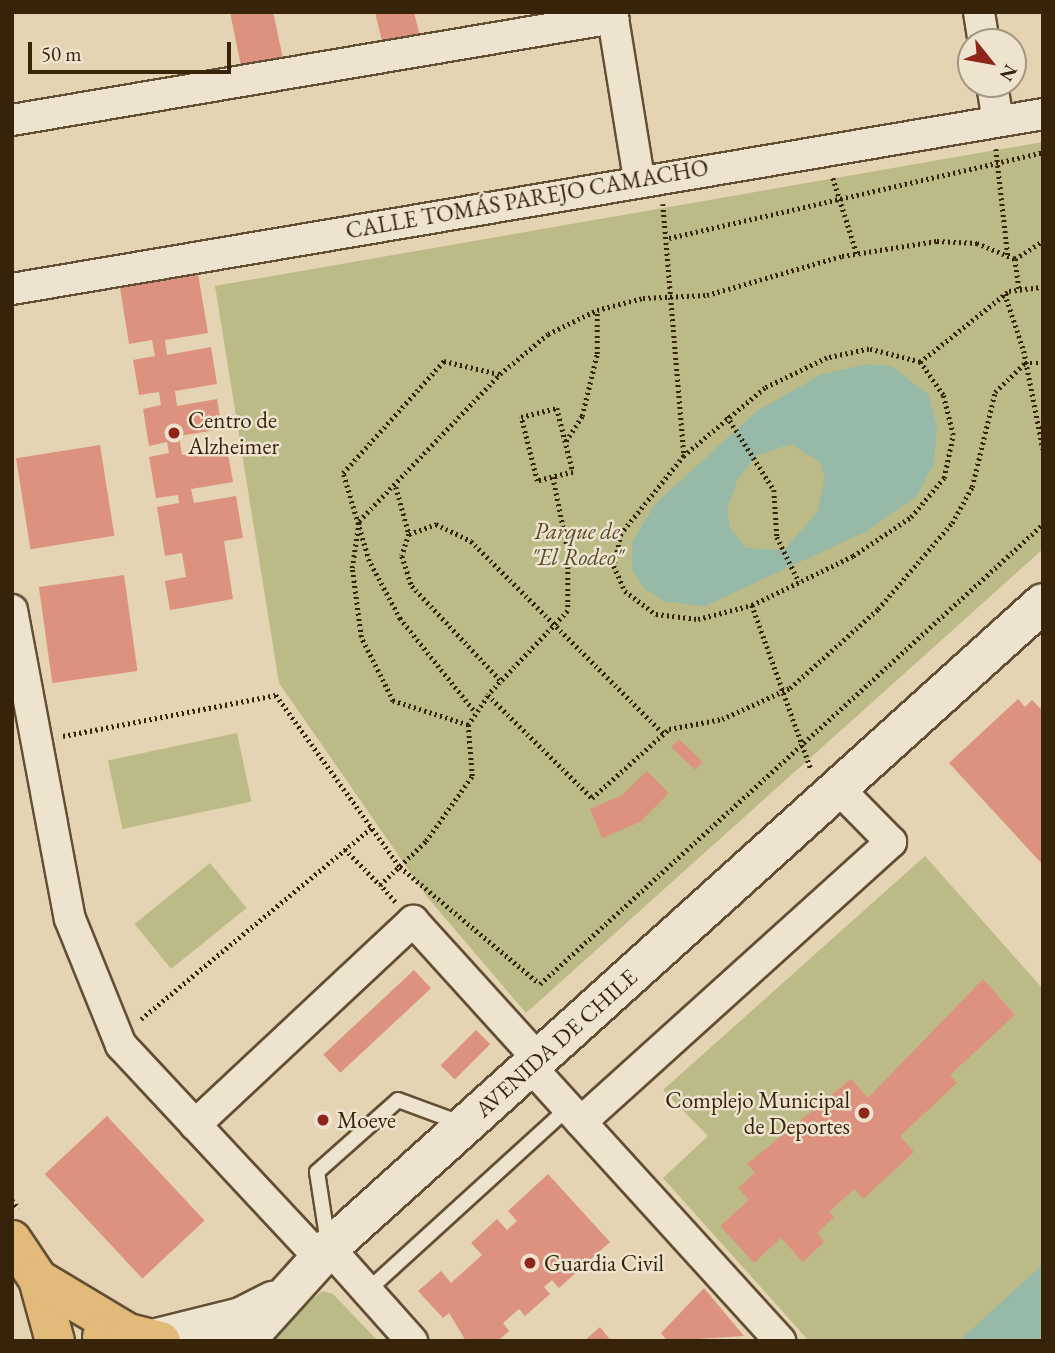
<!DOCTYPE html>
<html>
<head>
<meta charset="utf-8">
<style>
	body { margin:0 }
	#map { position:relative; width:1055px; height:1353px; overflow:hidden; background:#e4d4b3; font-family:"EB Garamond",serif }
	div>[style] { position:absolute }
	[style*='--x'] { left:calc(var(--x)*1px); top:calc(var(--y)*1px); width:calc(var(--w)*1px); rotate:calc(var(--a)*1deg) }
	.green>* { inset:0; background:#bcbb87; transform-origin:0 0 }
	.water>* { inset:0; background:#96b9a8 }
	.building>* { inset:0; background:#dc927e; transform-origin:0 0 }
	.path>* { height:4.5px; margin-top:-2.25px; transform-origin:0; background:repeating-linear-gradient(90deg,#372309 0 2px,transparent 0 5.5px) }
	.roads { filter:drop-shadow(2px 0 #624f34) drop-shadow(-2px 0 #624f34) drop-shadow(0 2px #624f34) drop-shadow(0 -2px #624f34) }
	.lane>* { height:14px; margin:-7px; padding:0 7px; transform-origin:7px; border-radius:7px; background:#ede3ce }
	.street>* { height:30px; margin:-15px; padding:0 15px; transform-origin:15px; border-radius:15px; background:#ede3ce }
	.secondary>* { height:38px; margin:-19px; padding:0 19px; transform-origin:19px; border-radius:19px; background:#ede3ce }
	.primary>* { height:38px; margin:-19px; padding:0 19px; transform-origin:19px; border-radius:19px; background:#e2ba7a }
	.dots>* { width:19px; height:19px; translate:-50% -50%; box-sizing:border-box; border:4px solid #ede3ce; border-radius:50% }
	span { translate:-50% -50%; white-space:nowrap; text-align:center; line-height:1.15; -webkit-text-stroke:5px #ede3ce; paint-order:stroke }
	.street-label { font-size:23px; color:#372309 }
	.poi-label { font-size:23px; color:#372309 }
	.left { translate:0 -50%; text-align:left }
	.right { translate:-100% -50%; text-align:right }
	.park-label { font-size:23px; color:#584928; font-style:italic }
	.frame { position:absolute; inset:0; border:14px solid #372309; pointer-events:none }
	.north { position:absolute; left:957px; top:28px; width:70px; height:70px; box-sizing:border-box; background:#ede3ce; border:2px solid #a4967f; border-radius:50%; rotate:121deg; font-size:19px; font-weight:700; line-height:28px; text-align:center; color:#372309 }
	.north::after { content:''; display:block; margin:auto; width:24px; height:32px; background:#8f2418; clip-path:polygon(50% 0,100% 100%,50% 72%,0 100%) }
	.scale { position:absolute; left:28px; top:42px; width:203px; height:32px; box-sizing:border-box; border:4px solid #372309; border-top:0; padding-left:9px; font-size:21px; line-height:24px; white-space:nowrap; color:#372309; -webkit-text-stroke:5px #ede3ce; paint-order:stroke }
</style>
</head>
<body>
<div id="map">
	<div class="green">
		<i style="clip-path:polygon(1043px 142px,1043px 549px,526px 1013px,428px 898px,279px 683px,215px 286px)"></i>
		<i style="left:237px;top:733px;width:70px;height:132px;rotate:78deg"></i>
		<i style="clip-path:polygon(925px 856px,1043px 989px,1043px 1341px,809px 1341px,663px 1178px,708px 1136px,663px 1090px)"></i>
		<i style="left:210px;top:863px;width:58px;height:97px;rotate:51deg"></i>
		<i style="clip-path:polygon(322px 1291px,333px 1294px,378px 1341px,265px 1341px)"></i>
	</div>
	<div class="water">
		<i style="clip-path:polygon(evenodd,867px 364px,891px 366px,928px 394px,937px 426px,934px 463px,917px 496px,867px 531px,705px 606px,666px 602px,646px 590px,632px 571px,632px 542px,655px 504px,757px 411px,820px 375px,867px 364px,790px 444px,820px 462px,825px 478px,817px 512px,784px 550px,746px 548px,730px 528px,727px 508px,738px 479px,756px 456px,790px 444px)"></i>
		<i style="clip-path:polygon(1043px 1264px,1043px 1341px,959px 1341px)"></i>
	</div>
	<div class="building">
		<i style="clip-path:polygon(230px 12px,273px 12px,284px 63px,242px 71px)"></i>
		<i style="clip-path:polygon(375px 12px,414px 12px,420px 37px,383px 45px)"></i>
		<i style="clip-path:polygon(195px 256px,208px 333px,165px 340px,167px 355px,211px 347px,217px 384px,175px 391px,177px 406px,217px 399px,222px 429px,179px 436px,182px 455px,227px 448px,233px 482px,191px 489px,194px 503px,236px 496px,243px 538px,224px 541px,233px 599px,170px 610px,165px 581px,186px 577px,182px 553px,165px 556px,157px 507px,179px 503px,178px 495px,156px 498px,149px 457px,169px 453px,167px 442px,149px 446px,143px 409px,161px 405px,159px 392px,139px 395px,133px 360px,155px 356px,152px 340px,129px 344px,117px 269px)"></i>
		<i style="left:100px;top:445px;width:92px;height:85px;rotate:81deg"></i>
		<i style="left:124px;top:575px;width:97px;height:86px;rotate:82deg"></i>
		<i style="clip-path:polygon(1018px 699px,1025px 707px,1032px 700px,1043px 711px,1043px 865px,949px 763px)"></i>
		<i style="left:679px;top:739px;width:33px;height:11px;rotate:44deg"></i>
		<i style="clip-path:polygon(647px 771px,669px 793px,640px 822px,602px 838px,590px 809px,622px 795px)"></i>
		<i style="left:414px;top:970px;width:25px;height:124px;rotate:47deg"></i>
		<i style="clip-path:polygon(983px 979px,1015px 1015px,950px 1075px,957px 1083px,900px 1136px,914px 1152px,863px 1199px,854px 1189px,829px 1212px,834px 1217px,817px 1233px,824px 1242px,803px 1262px,781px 1238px,754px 1263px,720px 1226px,749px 1200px,738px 1188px,755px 1173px,747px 1164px,851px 1079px,868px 1098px)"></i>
		<i style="left:476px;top:1030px;width:20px;height:50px;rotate:45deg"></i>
		<i style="left:107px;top:1116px;width:143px;height:85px;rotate:47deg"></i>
		<i style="clip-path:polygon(548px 1174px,610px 1242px,559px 1288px,552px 1280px,544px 1287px,550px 1294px,525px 1316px,519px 1309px,503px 1323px,509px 1331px,498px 1341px,466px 1341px,449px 1313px,443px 1318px,418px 1291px,441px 1271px,451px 1283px,482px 1255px,471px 1243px,497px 1219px,507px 1230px,517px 1221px,508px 1211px)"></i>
		<i style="clip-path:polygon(704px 1288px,744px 1336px,667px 1341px,661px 1333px)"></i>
		<i style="clip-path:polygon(600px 1327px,611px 1341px,584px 1341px)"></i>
	</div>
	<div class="path">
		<i style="--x:996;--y:149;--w:108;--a:83.6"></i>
		<i style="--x:833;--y:178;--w:80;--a:72.5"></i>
		<i style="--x:663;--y:204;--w:253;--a:85.2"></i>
		<i style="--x:684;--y:456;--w:100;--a:128.9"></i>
		<i style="--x:621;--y:534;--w:33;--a:102"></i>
		<i style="--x:614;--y:566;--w:27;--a:66"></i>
		<i style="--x:625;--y:591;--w:39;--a:37"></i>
		<i style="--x:656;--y:614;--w:42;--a:6.8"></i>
		<i style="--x:698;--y:619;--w:56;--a:-14.5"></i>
		<i style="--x:752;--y:605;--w:112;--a:-25.9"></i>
		<i style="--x:853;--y:556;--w:70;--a:-33.9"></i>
		<i style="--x:911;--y:517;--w:51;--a:-49.8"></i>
		<i style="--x:944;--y:478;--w:44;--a:-78.2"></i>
		<i style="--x:953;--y:435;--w:41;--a:-104"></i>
		<i style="--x:943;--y:395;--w:40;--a:-124.9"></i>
		<i style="--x:920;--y:362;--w:53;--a:-165.7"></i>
		<i style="--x:869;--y:349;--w:43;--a:167.9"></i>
		<i style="--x:827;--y:358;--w:69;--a:154.2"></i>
		<i style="--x:765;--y:388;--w:106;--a:140"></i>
		<i style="--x:669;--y:238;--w:384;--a:-12.9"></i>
		<i style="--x:1015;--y:259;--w:33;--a:-33"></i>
		<i style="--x:1015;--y:259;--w:30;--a:82"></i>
		<i style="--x:1005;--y:294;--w:60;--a:71.6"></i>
		<i style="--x:1024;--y:351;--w:100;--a:79"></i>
		<i style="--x:920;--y:362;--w:114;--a:-38.6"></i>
		<i style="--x:1009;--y:291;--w:34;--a:-7"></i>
		<i style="--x:557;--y:408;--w:66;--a:76"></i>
		<i style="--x:573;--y:472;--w:37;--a:166"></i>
		<i style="--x:537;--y:481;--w:66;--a:-104"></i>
		<i style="--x:521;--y:417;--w:37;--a:-14"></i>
		<i style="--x:727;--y:416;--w:88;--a:57.6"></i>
		<i style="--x:774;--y:490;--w:47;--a:86.3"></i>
		<i style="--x:777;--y:537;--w:50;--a:63.9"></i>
		<i style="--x:566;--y:441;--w:30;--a:-57"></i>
		<i style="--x:582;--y:416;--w:64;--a:-76.4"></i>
		<i style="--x:597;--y:354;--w:44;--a:-90"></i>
		<i style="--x:553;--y:477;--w:75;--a:78.4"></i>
		<i style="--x:568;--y:550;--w:61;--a:90"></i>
		<i style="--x:568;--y:611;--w:116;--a:133.6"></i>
		<i style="--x:488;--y:695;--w:146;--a:44.7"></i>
		<i style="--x:592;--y:798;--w:103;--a:-41.9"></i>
		<i style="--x:669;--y:729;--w:54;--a:-10.7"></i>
		<i style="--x:722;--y:719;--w:75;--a:-24.5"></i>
		<i style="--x:790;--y:688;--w:118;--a:-41.9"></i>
		<i style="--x:878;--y:609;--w:113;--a:-49.3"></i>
		<i style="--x:952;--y:523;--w:41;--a:-60.9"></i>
		<i style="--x:972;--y:487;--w:98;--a:-76.4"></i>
		<i style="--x:995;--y:392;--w:42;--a:-44"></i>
		<i style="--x:1025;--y:363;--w:18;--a:0"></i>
		<i style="--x:396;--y:487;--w:49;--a:74.5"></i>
		<i style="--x:409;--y:534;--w:23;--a:108"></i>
		<i style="--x:402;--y:556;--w:32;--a:72"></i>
		<i style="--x:412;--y:586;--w:132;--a:46.8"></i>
		<i style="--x:409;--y:534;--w:29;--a:-20"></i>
		<i style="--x:436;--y:524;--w:39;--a:26"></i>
		<i style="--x:471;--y:541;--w:273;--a:45"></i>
		<i style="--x:752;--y:605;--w:174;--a:70.2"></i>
		<i style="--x:473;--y:710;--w:117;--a:-128.7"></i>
		<i style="--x:400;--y:619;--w:66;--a:-118.1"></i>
		<i style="--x:369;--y:561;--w:92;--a:-106.5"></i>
		<i style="--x:343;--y:473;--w:151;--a:-48"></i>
		<i style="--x:444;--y:361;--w:57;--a:13.3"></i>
		<i style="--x:468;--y:725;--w:79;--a:-162.3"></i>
		<i style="--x:393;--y:701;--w:72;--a:-116.6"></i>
		<i style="--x:361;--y:637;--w:70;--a:-97.4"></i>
		<i style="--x:352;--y:568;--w:48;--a:-81.5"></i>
		<i style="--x:359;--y:521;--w:204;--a:-46.2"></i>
		<i style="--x:500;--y:374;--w:62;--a:-39.8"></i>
		<i style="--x:548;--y:334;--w:55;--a:-26.1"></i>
		<i style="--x:597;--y:310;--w:48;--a:-14.6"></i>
		<i style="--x:643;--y:298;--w:64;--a:-2.7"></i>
		<i style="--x:707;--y:295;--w:141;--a:-16.1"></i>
		<i style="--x:842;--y:256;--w:96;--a:-9"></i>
		<i style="--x:937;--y:241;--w:40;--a:2.9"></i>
		<i style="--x:977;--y:243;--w:41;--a:22.8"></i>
		<i style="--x:63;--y:736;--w:217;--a:-10.9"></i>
		<i style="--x:276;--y:695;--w:212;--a:54.2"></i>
		<i style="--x:400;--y:867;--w:182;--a:39.9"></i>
		<i style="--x:540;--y:984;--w:682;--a:-42.44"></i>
		<i style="--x:345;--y:849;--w:50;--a:45.8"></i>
		<i style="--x:395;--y:902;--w:23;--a:-131"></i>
		<i style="--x:380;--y:885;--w:64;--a:-43.7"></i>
		<i style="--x:426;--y:841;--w:80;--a:-54.7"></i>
		<i style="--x:472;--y:776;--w:51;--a:-94.5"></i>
		<i style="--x:468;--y:725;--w:36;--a:-56"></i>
		<i style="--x:141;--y:1019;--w:300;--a:-39.7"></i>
		<i style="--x:12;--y:1200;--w:11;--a:52"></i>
	</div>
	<div class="roads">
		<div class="lane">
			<i style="--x:328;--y:1243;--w:72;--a:-98.8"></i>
			<i style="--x:317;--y:1172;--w:108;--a:-41.6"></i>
			<i style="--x:398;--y:1100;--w:69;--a:20.3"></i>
			<i style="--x:367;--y:1291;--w:272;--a:-42.3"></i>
		</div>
		<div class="street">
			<i style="--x:612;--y:12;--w:169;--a:80.8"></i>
			<i style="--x:979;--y:12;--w:30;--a:81"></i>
			<i style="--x:992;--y:84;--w:37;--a:81"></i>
			<i style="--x:12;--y:120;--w:610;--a:-9.63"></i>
			<i style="--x:12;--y:289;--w:1046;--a:-9.63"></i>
			<i style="--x:12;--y:610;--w:314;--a:79.4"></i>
			<i style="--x:70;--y:919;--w:136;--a:68"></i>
			<i style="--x:121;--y:1045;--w:290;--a:47"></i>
			<i style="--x:530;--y:1066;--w:372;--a:47.7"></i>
			<i style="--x:581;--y:1122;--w:418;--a:-42.1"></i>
			<i style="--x:891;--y:842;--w:76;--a:-134.5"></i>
			<i style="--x:195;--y:1125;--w:299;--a:-43.1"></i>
			<i style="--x:413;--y:921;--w:186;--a:47.8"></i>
			<i style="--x:329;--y:1248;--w:125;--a:48.3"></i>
		</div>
		<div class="secondary">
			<i style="--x:157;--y:1338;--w:87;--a:-14"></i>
			<i style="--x:241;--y:1317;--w:36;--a:-27"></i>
			<i style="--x:245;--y:1341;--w:125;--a:-47.9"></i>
			<i style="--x:329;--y:1248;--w:962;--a:-42.09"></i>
		</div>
		<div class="primary">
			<i style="--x:12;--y:1240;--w:47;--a:56.3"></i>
			<i style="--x:38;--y:1279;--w:64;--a:74.7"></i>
			<i style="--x:38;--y:1279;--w:105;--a:31"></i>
			<i style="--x:102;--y:1337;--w:26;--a:-9"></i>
			<i style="--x:128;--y:1333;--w:34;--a:14"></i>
		</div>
	</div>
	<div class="dots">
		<i style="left:174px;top:433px;background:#8f2418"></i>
		<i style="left:864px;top:1113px;background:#8f2418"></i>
		<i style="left:323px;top:1120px;background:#8f2418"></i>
		<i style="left:530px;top:1263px;background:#8f2418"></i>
	</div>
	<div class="street-label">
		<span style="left:527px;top:199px;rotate:-10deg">CALLE TOMÁS PAREJO CAMACHO</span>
		<span style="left:556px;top:1043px;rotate:-42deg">AVENIDA DE CHILE</span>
	</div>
	<div class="poi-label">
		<span class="left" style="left:188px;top:433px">Centro de<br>Alzheimer</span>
		<span class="right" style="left:850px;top:1113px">Complejo Municipal<br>de Deportes</span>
		<span class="left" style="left:337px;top:1120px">Moeve</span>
		<span class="left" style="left:544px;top:1263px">Guardia Civil</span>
	</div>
	<div class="park-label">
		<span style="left:577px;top:544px">Parque de<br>"El Rodeo"</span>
	</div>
	<div class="frame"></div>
	<div class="north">N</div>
	<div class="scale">50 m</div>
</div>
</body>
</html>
